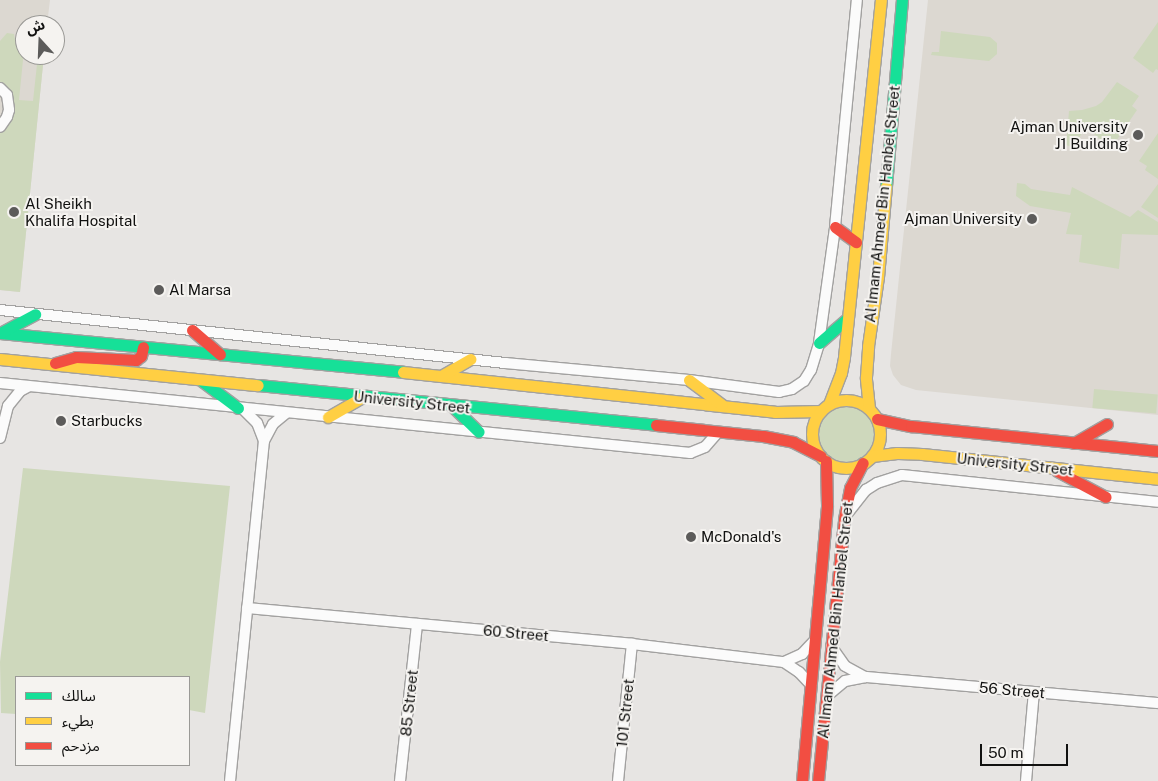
<!DOCTYPE html>
<html>
<head>
<meta charset="utf-8">
<style>
	body { margin:0 }
	#map { position:relative; width:1158px; height:781px; overflow:hidden; background:#e7e5e3; font-family:"Public Sans","Noto Sans Arabic",sans-serif }
	div>[style] { position:absolute }
	[style*='--x'] { left:calc(var(--x)*1px); top:calc(var(--y)*1px); width:calc(var(--w)*1px); rotate:calc(var(--a)*1deg) }
	.built>* { inset:0; background:#dcd8d1 }
	.green>* { inset:0; background:#ced8bc; transform-origin:0 0 }
	.round { border-radius:50% }
	.roads { filter:drop-shadow(1px 0 #a2a1a0) drop-shadow(-1px 0 #a2a1a0) drop-shadow(0 1px #a2a1a0) drop-shadow(0 -1px #a2a1a0) }
	.street>* { height:10px; margin:-5px; padding:0 5px; transform-origin:5px; border-radius:5px; background:#fbfbfb }
	.fast>* { height:11px; margin:-5.5px; padding:0 5.5px; transform-origin:5.5px; border-radius:5.5px; background:#16e098 }
	.slow>* { height:11px; margin:-5.5px; padding:0 5.5px; transform-origin:5.5px; border-radius:5.5px; background:#ffcf43 }
	.slow>.ring { margin:-5.5px; padding:0; box-sizing:content-box; background:none; border:11px solid #ffcf43; border-radius:50% }
	.jam>* { height:11px; margin:-5.5px; padding:0 5.5px; transform-origin:5.5px; border-radius:5.5px; background:#f24e42 }
	.dots>* { width:14px; height:14px; translate:-50% -50%; box-sizing:border-box; border:2px solid #f5f3f0; border-radius:50% }
	span { translate:-50% -50%; white-space:nowrap; text-align:center; line-height:1.15; -webkit-text-stroke:4px #f5f3f0; paint-order:stroke }
	.poi-label { font-size:15px; color:#111110 }
	.right { translate:-100% -50%; text-align:right }
	.left { translate:0 -50%; text-align:left }
	.street-label { font-size:15px; color:#111110 }
	.legend { position:absolute; left:15px; top:676px; width:175px; height:90px; box-sizing:border-box; background:#f5f3f0; border:1px solid #9a9996; margin:0; padding:6px 9px; list-style:none; font-size:15px; color:#111110 }
	.legend li { display:flex; align-items:center; gap:10px; height:25px }
	.legend b { width:25px; border:1px solid #9a9996 }
	.north { position:absolute; left:15px; top:15px; width:50px; height:50px; box-sizing:border-box; background:#f5f3f0; border:1px solid #9a9996; border-radius:50%; rotate:340deg; font-size:14px; font-weight:700; line-height:20px; text-align:center; color:#111110 }
	.north::after { content:''; display:block; margin:auto; width:18px; height:22px; background:#5c5b5a; clip-path:polygon(50% 0,100% 100%,50% 72%,0 100%) }
	.scale { position:absolute; left:980px; top:744px; width:88px; height:22px; box-sizing:border-box; border:2px solid #111110; border-top:0; padding-left:6px; font-size:15px; line-height:18px; white-space:nowrap; color:#111110; -webkit-text-stroke:4px #f5f3f0; paint-order:stroke }
</style>
</head>
<body>
<div id="map">
	<div class="built">
		<i style="clip-path:polygon(0 0,50px 0,47px 25px,25px 25px,25px 55px,44px 55px,20px 292px,0 290px)"></i>
		<i style="clip-path:polygon(928px 0,1158px 0,1158px 415px,916px 390px,901px 385px,893px 375px,890px 366px,891px 354px)"></i>
	</div>
	<div class="green">
		<i style="clip-path:polygon(1158px 22px,1158px 70px,1156px 69px,1153px 73px,1133px 58px)"></i>
		<i style="clip-path:polygon(941px 31px,990px 37px,997px 43px,997px 54px,989px 61px,931px 55px,932px 52px,939px 52px)"></i>
		<i style="clip-path:polygon(7px 33px,14px 34px,15px 40px,25px 40px,19px 100px,33px 101px,38px 55px,44px 55px,20px 292px,0 290px,0 129px,9px 118px,0 86px,0 41px)"></i>
		<i style="clip-path:polygon(1117px 82px,1139px 96px,1132px 106px,1137px 110px,1114px 144px,1106px 138px,1103px 141px,1086px 128px,1072px 147px,1066px 145px,1069px 111px,1082px 110px,1096px 106px,1102px 102px)"></i>
		<i style="clip-path:polygon(1158px 133px,1158px 179px,1145px 170px,1147px 166px,1139px 161px)"></i>
		<i style="clip-path:polygon(1017px 183px,1025px 184px,1031px 189px,1070px 195px,1072px 187px,1130px 217px,1138px 210px,1158px 222px,1158px 235px,1122px 234px,1119px 269px,1079px 262px,1082px 235px,1066px 234px,1071px 213px,1030px 206px,1016px 196px)"></i>
		<i style="clip-path:polygon(1158px 184px,1158px 218px,1141px 207px)"></i>
		<i style="left:1094px;top:389px;width:64px;height:19px;rotate:5deg"></i>
		<i class="round" style="left:818px;top:404px;width:58px;height:58px"></i>
		<i style="clip-path:polygon(23px 468px,230px 486px,205px 713px,189px 710px,189px 677px,16px 677px,16px 714px,1px 713px,0 662px)"></i>
	</div>
	<div class="roads">
		<div class="street">
			<i style="--x:0;--y:88;--w:10;--a:45"></i>
			<i style="--x:7;--y:95;--w:15;--a:82"></i>
			<i style="--x:9;--y:110;--w:7;--a:106"></i>
			<i style="--x:7;--y:117;--w:12;--a:125"></i>
			<i style="--x:0;--y:310;--w:508;--a:5.99"></i>
			<i style="--x:505;--y:363;--w:185;--a:5.3"></i>
			<i style="--x:689;--y:380;--w:91;--a:7.6"></i>
			<i style="--x:779;--y:392;--w:13;--a:-13"></i>
			<i style="--x:792;--y:389;--w:14;--a:-34"></i>
			<i style="--x:804;--y:381;--w:13;--a:-58"></i>
			<i style="--x:811;--y:370;--w:28;--a:-73"></i>
			<i style="--x:819;--y:343;--w:117;--a:-82.1"></i>
			<i style="--x:835;--y:227;--w:228;--a:-84.5"></i>
			<i style="--x:0;--y:383;--w:694;--a:5.79"></i>
			<i style="--x:690;--y:453;--w:16;--a:-22"></i>
			<i style="--x:705;--y:447;--w:20;--a:-49"></i>
			<i style="--x:0;--y:438;--w:33;--a:-76"></i>
			<i style="--x:8;--y:406;--w:19;--a:-51"></i>
			<i style="--x:20;--y:391;--w:9;--a:-27"></i>
			<i style="--x:264;--y:441;--w:19;--a:-62"></i>
			<i style="--x:273;--y:424;--w:17;--a:-40"></i>
			<i style="--x:847;--y:514;--w:31;--a:-52"></i>
			<i style="--x:866;--y:490;--w:13;--a:-32"></i>
			<i style="--x:877;--y:483;--w:26;--a:-18"></i>
			<i style="--x:902;--y:475;--w:257;--a:6"></i>
			<i style="--x:247;--y:608;--w:387;--a:5.3"></i>
			<i style="--x:632;--y:644;--w:153;--a:6.8"></i>
			<i style="--x:784;--y:662;--w:18;--a:34"></i>
			<i style="--x:799;--y:672;--w:18;--a:47"></i>
			<i style="--x:831;--y:646;--w:24;--a:55"></i>
			<i style="--x:845;--y:666;--w:23;--a:29"></i>
			<i style="--x:784;--y:662;--w:20;--a:-24"></i>
			<i style="--x:802;--y:654;--w:19;--a:-47"></i>
			<i style="--x:827;--y:696;--w:23;--a:-40"></i>
			<i style="--x:845;--y:681;--w:21;--a:-11"></i>
			<i style="--x:866;--y:677;--w:293;--a:5.1"></i>
			<i style="--x:230;--y:781;--w:342;--a:-84.3"></i>
			<i style="--x:264;--y:441;--w:19;--a:-111"></i>
			<i style="--x:257;--y:423;--w:20;--a:-135"></i>
			<i style="--x:400;--y:781;--w:158;--a:-83.8"></i>
			<i style="--x:618;--y:781;--w:138;--a:-84.2"></i>
			<i style="--x:1026;--y:781;--w:89;--a:-84.9"></i>
		</div>
		<div class="fast">
			<i style="--x:886;--y:186;--w:187;--a:-85.1"></i>
			<i style="--x:0;--y:333;--w:405;--a:5.5"></i>
			<i style="--x:0;--y:333;--w:40;--a:-28"></i>
			<i style="--x:819;--y:343;--w:38;--a:-41"></i>
			<i style="--x:202;--y:381;--w:45;--a:36.9"></i>
			<i style="--x:258;--y:385;--w:400;--a:5.7"></i>
			<i style="--x:452;--y:406;--w:37;--a:44"></i>
		</div>
		<div class="slow">
			<i style="--x:0;--y:359;--w:259;--a:5.8"></i>
			<i style="--x:403;--y:372;--w:374;--a:6.1"></i>
			<i style="--x:775;--y:412;--w:46;--a:-1.2"></i>
			<i style="--x:441;--y:376;--w:34;--a:-30"></i>
			<i style="--x:689;--y:380;--w:41;--a:37.1"></i>
			<i class="ring" style="left:812px;top:400px;width:57px;height:57px"></i>
			<i style="--x:829;--y:404;--w:33;--a:-69"></i>
			<i style="--x:841;--y:373;--w:16;--a:-79"></i>
			<i style="--x:844;--y:357;--w:359;--a:-84.1"></i>
			<i style="--x:869;--y:408;--w:31;--a:-96"></i>
			<i style="--x:866;--y:377;--w:31;--a:-86"></i>
			<i style="--x:868;--y:346;--w:70;--a:-81.8"></i>
			<i style="--x:878;--y:277;--w:91;--a:-85"></i>
			<i style="--x:328;--y:417;--w:39;--a:-30"></i>
			<i style="--x:872;--y:456;--w:25;--a:-7"></i>
			<i style="--x:897;--y:453;--w:25;--a:2"></i>
			<i style="--x:922;--y:454;--w:237;--a:6"></i>
		</div>
		<div class="jam">
			<i style="--x:835;--y:227;--w:26;--a:36"></i>
			<i style="--x:192;--y:330;--w:37;--a:41"></i>
			<i style="--x:55;--y:363;--w:22;--a:-16"></i>
			<i style="--x:76;--y:357;--w:60;--a:2.9"></i>
			<i style="--x:136;--y:360;--w:6;--a:-39"></i>
			<i style="--x:141;--y:356;--w:9;--a:-77"></i>
			<i style="--x:877;--y:419;--w:35;--a:12"></i>
			<i style="--x:911;--y:426;--w:248;--a:5.8"></i>
			<i style="--x:656;--y:425;--w:108;--a:5.9"></i>
			<i style="--x:763;--y:436;--w:31;--a:11"></i>
			<i style="--x:793;--y:442;--w:31;--a:27"></i>
			<i style="--x:1074;--y:443;--w:38;--a:-30"></i>
			<i style="--x:1057;--y:471;--w:55;--a:28"></i>
			<i style="--x:802;--y:781;--w:277;--a:-84.8"></i>
			<i style="--x:827;--y:505;--w:44;--a:-91.3"></i>
			<i style="--x:818;--y:781;--w:263;--a:-84.3"></i>
			<i style="--x:844;--y:519;--w:32;--a:-79"></i>
			<i style="--x:850;--y:488;--w:28;--a:-63"></i>
		</div>
	</div>
	<div class="dots">
		<i style="left:1138px;top:135px;background:#5c5b5a"></i>
		<i style="left:14px;top:212px;background:#5c5b5a"></i>
		<i style="left:1032px;top:219px;background:#5c5b5a"></i>
		<i style="left:159px;top:290px;background:#5c5b5a"></i>
		<i style="left:61px;top:421px;background:#5c5b5a"></i>
		<i style="left:691px;top:537px;background:#5c5b5a"></i>
	</div>
	<div class="poi-label">
		<span class="right" style="left:1128px;top:135px">Ajman University<br>J1 Building</span>
		<span class="left" style="left:25px;top:212px">Al Sheikh<br>Khalifa Hospital</span>
		<span class="right" style="left:1022px;top:219px">Ajman University</span>
		<span class="left" style="left:169px;top:290px">Al Marsa</span>
		<span class="left" style="left:71px;top:421px">Starbucks</span>
		<span class="left" style="left:701px;top:537px">McDonald's</span>
	</div>
	<div class="street-label">
		<span style="left:882px;top:204px;rotate:-84deg">Al Imam Ahmed Bin Hanbel Street</span>
		<span style="left:412px;top:402px;rotate:6deg">University Street</span>
		<span style="left:1015px;top:464px;rotate:6deg">University Street</span>
		<span style="left:835px;top:620px;rotate:-84deg">Al Imam Ahmed Bin Hanbel Street</span>
		<span style="left:516px;top:633px;rotate:5deg">60 Street</span>
		<span style="left:1012px;top:690px;rotate:5deg">56 Street</span>
		<span style="left:409px;top:703px;rotate:-84deg">85 Street</span>
		<span style="left:625px;top:713px;rotate:-84deg">101 Street</span>
	</div>
	<ul class="legend">
	<li><b style="height:6px;background:#16e098"></b>سالك</li>
	<li><b style="height:6px;background:#ffcf43"></b>بطيء</li>
	<li><b style="height:6px;background:#f24e42"></b>مزدحم</li>
	</ul>
	<div class="north">ش</div>
	<div class="scale">50 m</div>
</div>
</body>
</html>
